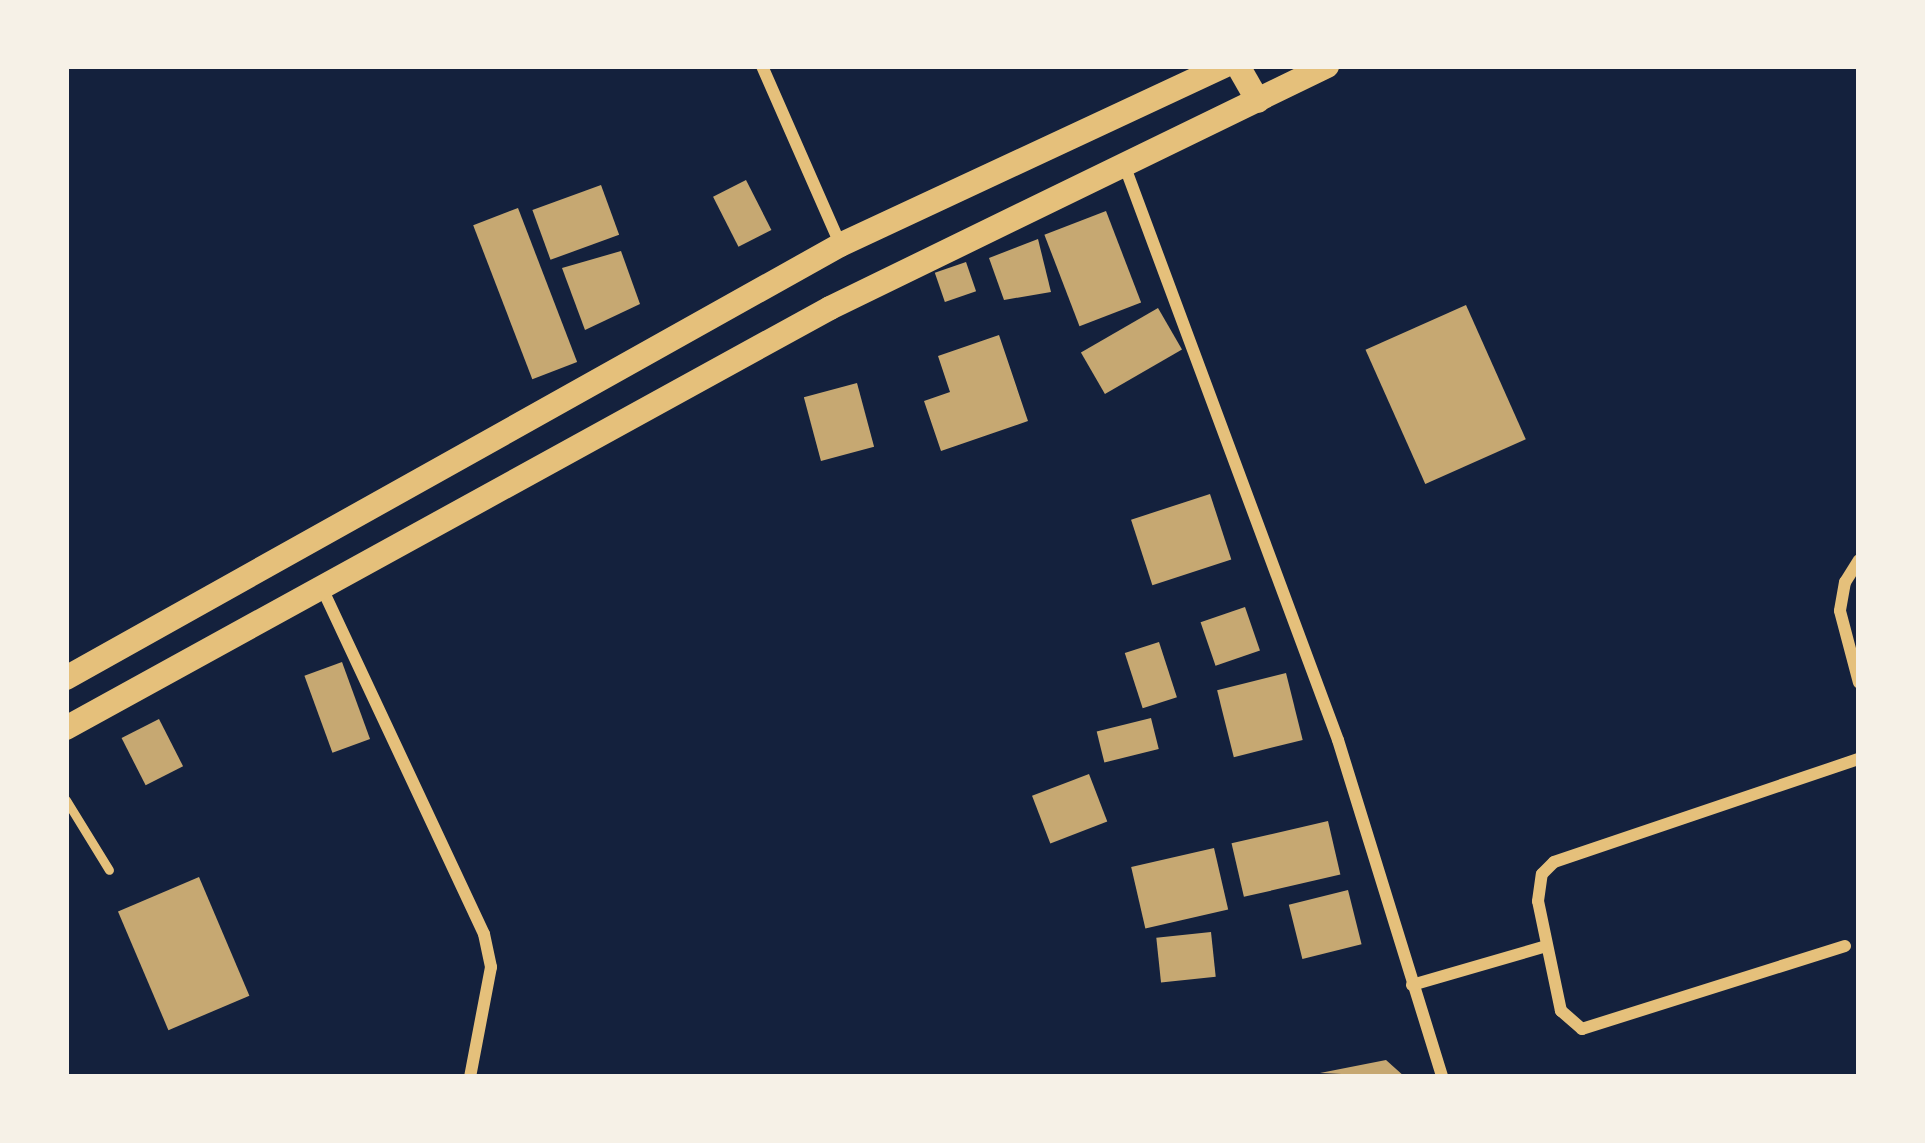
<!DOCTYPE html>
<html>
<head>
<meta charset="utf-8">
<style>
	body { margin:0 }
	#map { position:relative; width:1925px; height:1143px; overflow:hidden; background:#14213d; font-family:"PT Serif",serif }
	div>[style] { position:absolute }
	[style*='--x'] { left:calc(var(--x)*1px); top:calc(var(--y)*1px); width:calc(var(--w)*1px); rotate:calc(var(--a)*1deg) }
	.building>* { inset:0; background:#c6a872; transform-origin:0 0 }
	.service>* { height:9px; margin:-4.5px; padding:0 4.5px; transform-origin:4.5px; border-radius:4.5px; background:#e5c07b }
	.minor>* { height:12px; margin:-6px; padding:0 6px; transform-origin:6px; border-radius:6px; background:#e5c07b }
	.secondary>* { height:24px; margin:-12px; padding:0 12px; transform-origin:12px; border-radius:12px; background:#e5c07b }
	span { translate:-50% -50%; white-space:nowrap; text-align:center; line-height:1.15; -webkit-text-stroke:12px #f6f1e7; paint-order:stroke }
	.frame { position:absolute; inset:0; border:69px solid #f6f1e7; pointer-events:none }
</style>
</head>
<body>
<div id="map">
	<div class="building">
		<i style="left:746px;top:180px;width:56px;height:37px;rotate:63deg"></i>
		<i style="left:601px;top:185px;width:53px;height:73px;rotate:70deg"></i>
		<i style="left:518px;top:208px;width:165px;height:48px;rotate:69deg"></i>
		<i style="left:1106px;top:211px;width:98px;height:66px;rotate:69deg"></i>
		<i style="clip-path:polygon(1038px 239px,1051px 292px,1004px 300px,989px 258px)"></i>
		<i style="clip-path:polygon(621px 251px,640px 304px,585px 330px,562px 268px)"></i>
		<i style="left:966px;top:262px;width:31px;height:33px;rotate:71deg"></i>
		<i style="left:1466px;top:305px;width:147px;height:110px;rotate:66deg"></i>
		<i style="left:1158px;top:308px;width:48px;height:89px;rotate:60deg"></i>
		<i style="clip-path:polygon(999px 335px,1028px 421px,941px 451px,924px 401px,950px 392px,938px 356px)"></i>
		<i style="left:857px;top:383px;width:66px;height:55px;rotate:75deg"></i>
		<i style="left:1210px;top:494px;width:69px;height:83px;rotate:72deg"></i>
		<i style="left:1245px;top:607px;width:46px;height:47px;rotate:71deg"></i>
		<i style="left:1159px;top:642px;width:58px;height:36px;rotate:72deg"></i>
		<i style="left:342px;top:662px;width:82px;height:40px;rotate:70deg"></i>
		<i style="left:1286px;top:673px;width:69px;height:71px;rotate:76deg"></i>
		<i style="left:1151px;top:718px;width:32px;height:56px;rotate:76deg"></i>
		<i style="left:159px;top:719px;width:53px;height:42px;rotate:63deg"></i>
		<i style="left:1089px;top:774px;width:51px;height:61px;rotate:69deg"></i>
		<i style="left:1328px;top:821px;width:55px;height:99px;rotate:77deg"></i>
		<i style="left:1214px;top:848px;width:63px;height:85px;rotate:77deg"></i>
		<i style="left:199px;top:877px;width:129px;height:88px;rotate:67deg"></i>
		<i style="left:1348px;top:890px;width:56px;height:61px;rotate:76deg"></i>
		<i style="left:1211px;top:932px;width:45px;height:55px;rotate:84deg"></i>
		<i style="clip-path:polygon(1386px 1060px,1405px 1077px,1320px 1073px)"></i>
	</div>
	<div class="service">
		<i style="--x:66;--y:800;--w:82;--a:58.4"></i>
	</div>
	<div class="minor">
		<i style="--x:762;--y:66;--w:194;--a:66.3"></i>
		<i style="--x:1125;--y:167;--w:611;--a:69.61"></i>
		<i style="--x:1338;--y:740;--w:353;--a:72.8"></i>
		<i style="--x:1859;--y:560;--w:26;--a:122"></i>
		<i style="--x:1845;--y:582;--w:29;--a:100"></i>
		<i style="--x:1840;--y:611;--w:74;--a:75.2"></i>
		<i style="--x:321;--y:586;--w:384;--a:64.9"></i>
		<i style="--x:484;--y:934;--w:34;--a:78"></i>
		<i style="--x:491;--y:967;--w:112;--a:100.8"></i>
		<i style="--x:1845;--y:946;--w:276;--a:162.5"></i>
		<i style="--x:1582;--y:1029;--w:28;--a:-139"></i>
		<i style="--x:1561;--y:1011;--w:112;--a:-101.8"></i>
		<i style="--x:1538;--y:901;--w:27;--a:-82"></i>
		<i style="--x:1542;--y:874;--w:17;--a:-45"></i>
		<i style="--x:1554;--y:862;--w:322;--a:-18.7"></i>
		<i style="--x:1412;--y:985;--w:140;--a:-16.2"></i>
	</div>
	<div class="secondary">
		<i style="--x:1238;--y:66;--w:40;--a:60.3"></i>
		<i style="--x:66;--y:678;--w:887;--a:-29.22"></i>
		<i style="--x:840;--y:245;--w:424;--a:-25"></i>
		<i style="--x:66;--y:728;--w:872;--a:-28.8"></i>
		<i style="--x:830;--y:308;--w:553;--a:-25.96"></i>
	</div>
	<div class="frame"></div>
</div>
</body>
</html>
